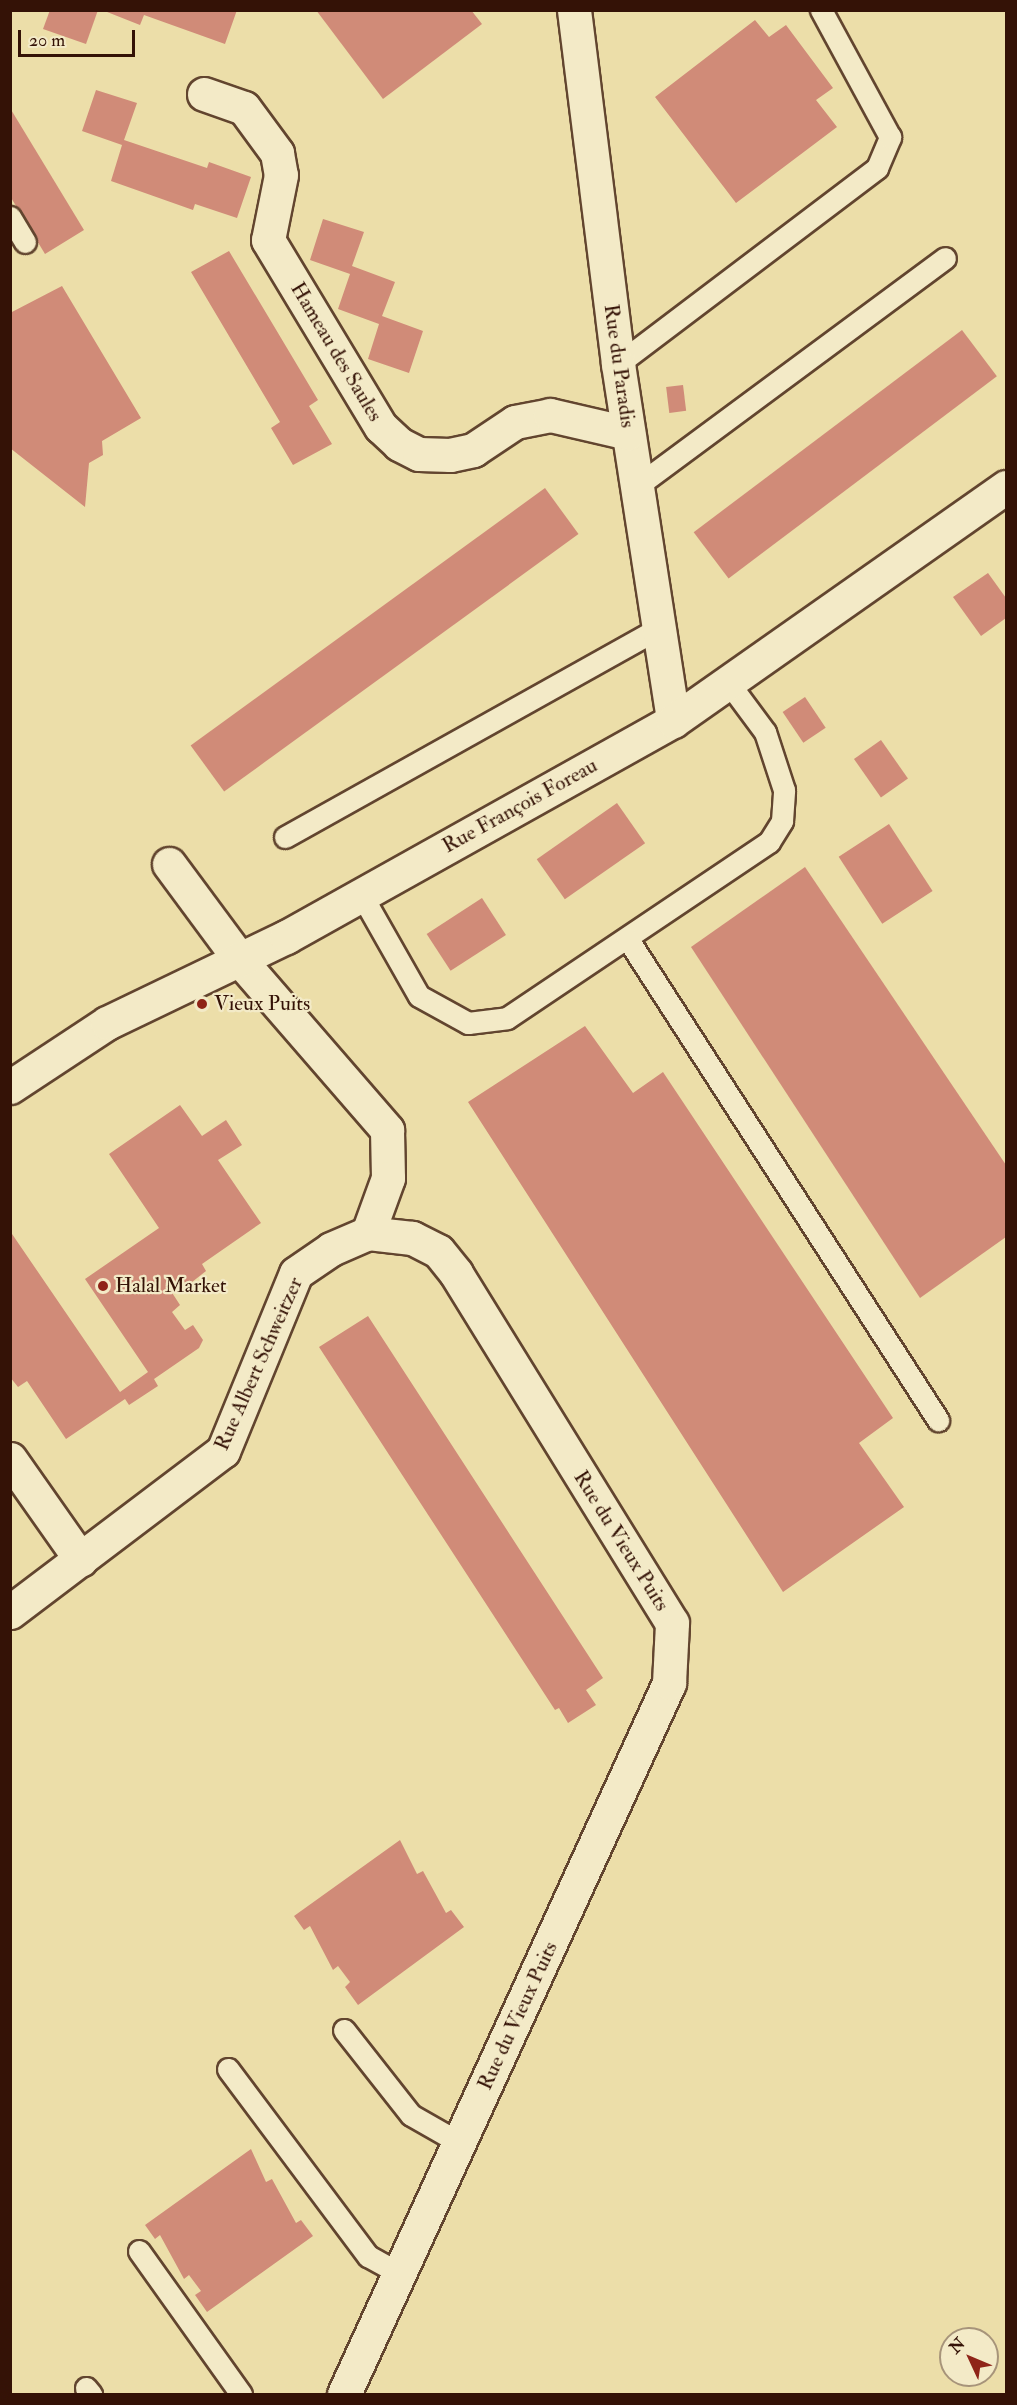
<!DOCTYPE html>
<html>
<head>
<meta charset="utf-8">
<style>
	body { margin:0 }
	#map { position:relative; width:1017px; height:2405px; overflow:hidden; background:#ecdea9; font-family:"IM FELL Double Pica",serif }
	div>[style] { position:absolute }
	[style*='--x'] { left:calc(var(--x)*1px); top:calc(var(--y)*1px); width:calc(var(--w)*1px); rotate:calc(var(--a)*1deg) }
	.building>* { inset:0; background:#d08b78; transform-origin:0 0 }
	.roads { filter:drop-shadow(2px 0 #62452f) drop-shadow(-2px 0 #62452f) drop-shadow(0 2px #62452f) drop-shadow(0 -2px #62452f) }
	.lane>* { height:21px; margin:-10.5px; padding:0 10.5px; transform-origin:10.5px; border-radius:10.5px; background:#f3eac7 }
	.street>* { height:33px; margin:-16.5px; padding:0 16.5px; transform-origin:16.5px; border-radius:16.5px; background:#f3eac7 }
	.dots>* { width:16px; height:16px; translate:-50% -50%; box-sizing:border-box; border:3px solid #f3eac7; border-radius:50% }
	span { translate:-50% -50%; white-space:nowrap; text-align:center; line-height:1.15; -webkit-text-stroke:4.5px #f3eac7; paint-order:stroke }
	.street-label { font-size:21px; color:#341206 }
	.poi-label { font-size:21px; color:#341206 }
	.left { translate:0 -50%; text-align:left }
	.frame { position:absolute; inset:0; border:12px solid #341206; pointer-events:none }
	.north { position:absolute; left:939px; top:2327px; width:60px; height:60px; box-sizing:border-box; background:#f3eac7; border:2px solid #a7947a; border-radius:50%; rotate:314deg; font-size:16px; font-weight:700; line-height:24px; text-align:center; color:#341206 }
	.north::after { content:''; display:block; margin:auto; width:21px; height:27px; background:#8f2418; clip-path:polygon(50% 0,100% 100%,50% 72%,0 100%) }
	.scale { position:absolute; left:18px; top:30px; width:117px; height:27px; box-sizing:border-box; border:3px solid #341206; border-top:0; padding-left:8px; font-size:18px; line-height:21px; white-space:nowrap; color:#341206; -webkit-text-stroke:4px #f3eac7; paint-order:stroke }
</style>
</head>
<body>
<div id="map">
	<div class="building">
		<i style="clip-path:polygon(50px 10px,98px 10px,86px 44px,43px 29px)"></i>
		<i style="clip-path:polygon(102px 10px,237px 10px,225px 44px,144px 15px,140px 25px)"></i>
		<i style="clip-path:polygon(316px 10px,471px 10px,482px 24px,383px 99px)"></i>
		<i style="clip-path:polygon(755px 20px,769px 37px,786px 25px,833px 88px,816px 100px,837px 127px,736px 203px,655px 97px)"></i>
		<i style="clip-path:polygon(96px 90px,137px 103px,124px 140px,207px 168px,209px 162px,251px 177px,237px 218px,195px 204px,193px 210px,111px 181px,122px 145px,82px 131px)"></i>
		<i style="clip-path:polygon(10px 108px,84px 230px,45px 254px,10px 196px)"></i>
		<i style="clip-path:polygon(323px 219px,364px 232px,352px 266px,395px 282px,382px 316px,423px 331px,409px 373px,368px 359px,379px 324px,338px 309px,350px 274px,310px 260px)"></i>
		<i style="clip-path:polygon(229px 251px,318px 400px,309px 406px,332px 444px,293px 465px,271px 428px,280px 422px,191px 272px)"></i>
		<i style="clip-path:polygon(62px 286px,141px 418px,102px 441px,103px 455px,89px 463px,85px 507px,10px 448px,10px 313px)"></i>
		<i style="left:962px;top:330px;width:58px;height:336px;rotate:53deg"></i>
		<i style="left:683px;top:385px;width:26px;height:17px;rotate:83deg"></i>
		<i style="left:545px;top:488px;width:57px;height:438px;rotate:54deg"></i>
		<i style="clip-path:polygon(988px 573px,1006px 598px,1006px 618px,981px 636px,953px 597px)"></i>
		<i style="left:805px;top:697px;width:37px;height:27px;rotate:56deg"></i>
		<i style="left:881px;top:740px;width:47px;height:33px;rotate:55deg"></i>
		<i style="left:617px;top:803px;width:49px;height:98px;rotate:55deg"></i>
		<i style="left:889px;top:824px;width:80px;height:60px;rotate:57deg"></i>
		<i style="clip-path:polygon(805px 867px,1006px 1165px,1006px 1237px,920px 1298px,691px 947px)"></i>
		<i style="left:482px;top:898px;width:44px;height:66px;rotate:57deg"></i>
		<i style="clip-path:polygon(585px 1026px,633px 1093px,663px 1072px,893px 1418px,859px 1443px,904px 1507px,783px 1592px,468px 1102px)"></i>
		<i style="clip-path:polygon(180px 1105px,202px 1136px,226px 1120px,242px 1145px,218px 1160px,261px 1223px,202px 1264px,206px 1271px,187px 1286px,182px 1278px,169px 1288px,180px 1305px,172px 1312px,185px 1330px,193px 1325px,203px 1340px,199px 1348px,154px 1379px,158px 1386px,129px 1405px,125px 1399px,66px 1439px,27px 1381px,18px 1387px,10px 1377px,10px 1231px,120px 1392px,148px 1372px,85px 1279px,159px 1228px,109px 1154px)"></i>
		<i style="clip-path:polygon(368px 1316px,603px 1678px,586px 1690px,596px 1705px,568px 1723px,559px 1708px,555px 1710px,319px 1347px)"></i>
		<i style="clip-path:polygon(400px 1840px,417px 1874px,423px 1871px,446px 1913px,451px 1910px,464px 1927px,358px 2005px,345px 1987px,350px 1982px,338px 1966px,333px 1970px,310px 1926px,304px 1930px,294px 1916px)"></i>
		<i style="clip-path:polygon(251px 2149px,266px 2182px,272px 2179px,296px 2223px,301px 2220px,313px 2236px,207px 2312px,195px 2295px,201px 2291px,189px 2275px,184px 2279px,160px 2235px,155px 2239px,145px 2225px)"></i>
	</div>
	<div class="roads">
		<div class="lane">
			<i style="--x:10;--y:217;--w:29;--a:59"></i>
			<i style="--x:618;--y:364;--w:325;--a:-37.1"></i>
			<i style="--x:877;--y:168;--w:34;--a:-67"></i>
			<i style="--x:890;--y:137;--w:145;--a:-118.5"></i>
			<i style="--x:637;--y:486;--w:383;--a:-36.5"></i>
			<i style="--x:285;--y:837;--w:428;--a:-29.2"></i>
			<i style="--x:361;--y:894;--w:117;--a:60.4"></i>
			<i style="--x:419;--y:996;--w:56;--a:28.9"></i>
			<i style="--x:468;--y:1023;--w:39;--a:-7"></i>
			<i style="--x:507;--y:1018;--w:316;--a:-33.9"></i>
			<i style="--x:769;--y:842;--w:25;--a:-58"></i>
			<i style="--x:782;--y:821;--w:31;--a:-86"></i>
			<i style="--x:784;--y:790;--w:61;--a:-108.1"></i>
			<i style="--x:765;--y:732;--w:62;--a:-126.5"></i>
			<i style="--x:627;--y:938;--w:574;--a:57.17"></i>
			<i style="--x:344;--y:2030;--w:108;--a:51.8"></i>
			<i style="--x:411;--y:2115;--w:56;--a:29.7"></i>
			<i style="--x:228;--y:2069;--w:234;--a:53.2"></i>
			<i style="--x:368;--y:2256;--w:37;--a:29"></i>
			<i style="--x:139;--y:2251;--w:176;--a:54.5"></i>
			<i style="--x:86;--y:2388;--w:8;--a:50"></i>
		</div>
		<div class="street">
			<i style="--x:574;--y:10;--w:357;--a:82.9"></i>
			<i style="--x:618;--y:364;--w:361;--a:81.2"></i>
			<i style="--x:204;--y:94;--w:42;--a:19.3"></i>
			<i style="--x:244;--y:108;--w:56;--a:53.7"></i>
			<i style="--x:277;--y:153;--w:22;--a:80"></i>
			<i style="--x:281;--y:175;--w:66;--a:101.3"></i>
			<i style="--x:268;--y:240;--w:218;--a:58.9"></i>
			<i style="--x:381;--y:427;--w:25;--a:43"></i>
			<i style="--x:399;--y:444;--w:22;--a:27"></i>
			<i style="--x:419;--y:454;--w:31;--a:2"></i>
			<i style="--x:450;--y:455;--w:24;--a:-12"></i>
			<i style="--x:473;--y:450;--w:50;--a:-33.7"></i>
			<i style="--x:515;--y:422;--w:36;--a:-11"></i>
			<i style="--x:550;--y:415;--w:80;--a:13"></i>
			<i style="--x:169;--y:864;--w:119;--a:53.5"></i>
			<i style="--x:240;--y:960;--w:225;--a:49.1"></i>
			<i style="--x:387;--y:1130;--w:48;--a:88.8"></i>
			<i style="--x:388;--y:1178;--w:59;--a:110"></i>
			<i style="--x:10;--y:1087;--w:116;--a:-33.4"></i>
			<i style="--x:107;--y:1023;--w:199;--a:-25.7"></i>
			<i style="--x:286;--y:937;--w:443;--a:-29.2"></i>
			<i style="--x:673;--y:721;--w:407;--a:-35.1"></i>
			<i style="--x:10;--y:1459;--w:123;--a:54.9"></i>
			<i style="--x:10;--y:1612;--w:267;--a:-37.1"></i>
			<i style="--x:223;--y:1451;--w:192;--a:-67.7"></i>
			<i style="--x:296;--y:1273;--w:42;--a:-34.4"></i>
			<i style="--x:331;--y:1249;--w:40;--a:-23.4"></i>
			<i style="--x:344;--y:2394;--w:782;--a:-65.43"></i>
			<i style="--x:669;--y:1683;--w:60;--a:-87.1"></i>
			<i style="--x:672;--y:1623;--w:411;--a:-121.7"></i>
			<i style="--x:456;--y:1273;--w:28;--a:-129"></i>
			<i style="--x:438;--y:1251;--w:29;--a:-153"></i>
			<i style="--x:412;--y:1238;--w:44;--a:-173.5"></i>
		</div>
	</div>
	<div class="dots">
		<i style="left:202px;top:1004px;background:#8f2418"></i>
		<i style="left:103px;top:1286px;background:#8f2418"></i>
	</div>
	<div class="street-label">
		<span style="left:336px;top:352px;rotate:59deg">Hameau des Saules</span>
		<span style="left:619px;top:366px;rotate:82deg">Rue du Paradis</span>
		<span style="left:520px;top:806px;rotate:-29deg">Rue François Foreau</span>
		<span style="left:259px;top:1364px;rotate:-66deg">Rue Albert Schweitzer</span>
		<span style="left:621px;top:1541px;rotate:58deg">Rue du Vieux Puits</span>
		<span style="left:518px;top:2016px;rotate:-65deg">Rue du Vieux Puits</span>
	</div>
	<div class="poi-label">
		<span class="left" style="left:214px;top:1004px">Vieux Puits</span>
		<span class="left" style="left:115px;top:1286px">Halal Market</span>
	</div>
	<div class="frame"></div>
	<div class="north">N</div>
	<div class="scale">20 m</div>
</div>
</body>
</html>
